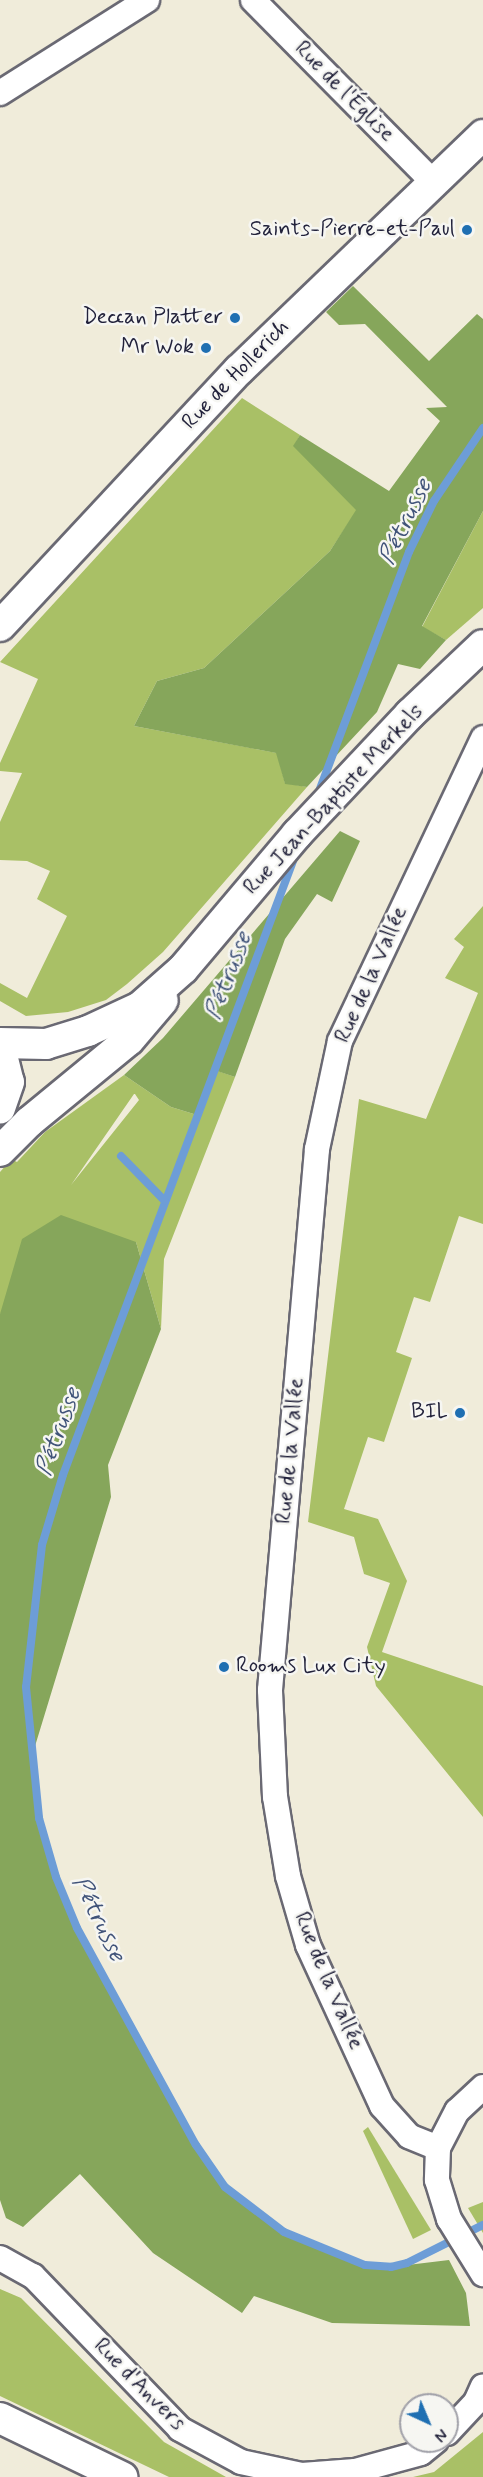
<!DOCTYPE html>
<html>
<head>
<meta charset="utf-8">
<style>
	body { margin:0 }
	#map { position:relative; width:483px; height:2477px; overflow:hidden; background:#f0ecda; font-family:Mynerve,sans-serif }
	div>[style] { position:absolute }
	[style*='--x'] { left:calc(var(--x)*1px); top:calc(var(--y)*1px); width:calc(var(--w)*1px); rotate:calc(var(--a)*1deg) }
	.green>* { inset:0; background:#a9c066 }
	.forest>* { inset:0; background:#86a65b }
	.stream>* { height:8px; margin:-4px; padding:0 4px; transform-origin:4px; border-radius:4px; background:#6d9dd7 }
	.roads { filter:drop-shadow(2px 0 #6a6973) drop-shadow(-2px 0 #6a6973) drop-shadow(0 2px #6a6973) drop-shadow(0 -2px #6a6973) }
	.minor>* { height:24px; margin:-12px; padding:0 12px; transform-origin:12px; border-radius:12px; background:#fff }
	.major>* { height:30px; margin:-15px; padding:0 15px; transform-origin:15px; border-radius:15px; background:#fff }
	.dots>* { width:16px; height:16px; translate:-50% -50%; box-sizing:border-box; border:3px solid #f6f6f2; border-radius:50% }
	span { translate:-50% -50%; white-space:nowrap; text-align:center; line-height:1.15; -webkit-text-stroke:5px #f6f6f2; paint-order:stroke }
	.street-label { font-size:22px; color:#22223b }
	.poi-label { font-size:22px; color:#22223b }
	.right { translate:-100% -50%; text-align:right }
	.left { translate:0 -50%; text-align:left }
	.water-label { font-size:24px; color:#405379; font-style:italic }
	.north { position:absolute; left:399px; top:2393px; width:60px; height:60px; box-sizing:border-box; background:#f6f6f2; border:2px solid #a1a1a9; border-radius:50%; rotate:136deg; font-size:16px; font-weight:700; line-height:24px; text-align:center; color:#22223b }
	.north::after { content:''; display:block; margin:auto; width:21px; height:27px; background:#1f6fb2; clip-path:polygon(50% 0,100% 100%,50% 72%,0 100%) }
</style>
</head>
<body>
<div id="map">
	<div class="green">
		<i style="clip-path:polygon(242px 398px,300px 435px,294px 446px,357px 510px,330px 551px,204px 668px,157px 681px,134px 726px,277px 753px,285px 783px,307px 787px,163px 952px,127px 984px,106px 1000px,68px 1012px,26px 1016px,0 1001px,0 983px,27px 998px,67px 916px,37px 899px,50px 871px,27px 861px,0 860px,0 822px,22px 773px,0 771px,0 763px,38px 679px,0 662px)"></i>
		<i style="clip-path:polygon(483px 511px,483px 608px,446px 640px,422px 627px)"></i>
		<i style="clip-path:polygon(483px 906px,483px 1224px,459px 1216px,430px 1302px,414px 1297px,396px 1352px,412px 1358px,384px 1442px,368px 1437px,344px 1509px,378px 1519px,407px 1581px,382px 1652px,483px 1686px,483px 1817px,376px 1686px,367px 1647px,390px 1583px,364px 1574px,354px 1537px,308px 1522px,359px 1099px,426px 1119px,478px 993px,445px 978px,464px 947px,454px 939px)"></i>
		<i style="clip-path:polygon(evenodd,215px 1070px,235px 1077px,164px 1259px,161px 1329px,136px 1242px,0 1314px,0 1172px,8px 1163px,11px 1159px,17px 1162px,45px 1132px,124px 1075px,171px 1107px,197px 1115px,215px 1070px,135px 1094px,139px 1100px,71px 1185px,134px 1094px,135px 1094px)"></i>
		<i style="clip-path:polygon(368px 2127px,431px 2230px,413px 2239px,363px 2131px)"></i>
		<i style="clip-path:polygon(483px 2202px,483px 2233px,468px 2208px)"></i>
		<i style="clip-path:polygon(0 2289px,21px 2298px,164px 2442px,226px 2477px,169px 2477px,0 2396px)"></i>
		<i style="clip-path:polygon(483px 2432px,483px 2477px,413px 2477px,434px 2472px)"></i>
	</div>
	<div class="forest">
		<i style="clip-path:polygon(353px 286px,429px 361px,477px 314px,483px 319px,483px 511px,422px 626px,446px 640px,420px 669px,398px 664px,377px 712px,307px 787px,285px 784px,276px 753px,134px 726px,157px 681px,204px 668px,330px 551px,356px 510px,293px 446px,300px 435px,389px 491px,440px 421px,426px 408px,447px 407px,365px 324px,339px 325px,326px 312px)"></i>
		<i style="clip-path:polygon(340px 831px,360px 841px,332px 902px,317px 894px,285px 939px,235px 1077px,214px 1070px,197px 1115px,171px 1107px,124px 1075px,163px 1038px)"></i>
		<i style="clip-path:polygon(61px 1215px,136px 1242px,161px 1329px,108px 1465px,111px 1497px,32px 1756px,39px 1818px,56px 1877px,77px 1928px,196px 2145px,225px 2187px,284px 2232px,365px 2265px,391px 2267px,449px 2260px,466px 2293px,470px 2326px,332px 2323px,254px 2296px,242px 2313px,153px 2253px,80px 2174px,23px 2227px,6px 2218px,0 2200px,0 1314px,22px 1239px)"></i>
	</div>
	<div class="stream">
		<i style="--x:318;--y:794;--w:259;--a:-69.4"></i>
		<i style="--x:409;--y:552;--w:57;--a:-63.9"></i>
		<i style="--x:434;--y:501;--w:88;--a:-56.1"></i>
		<i style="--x:296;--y:853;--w:664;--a:110.54"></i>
		<i style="--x:63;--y:1475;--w:73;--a:106.7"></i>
		<i style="--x:42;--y:1545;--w:143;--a:96.4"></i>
		<i style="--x:26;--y:1687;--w:132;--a:84.3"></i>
		<i style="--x:39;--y:1818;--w:61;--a:73.9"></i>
		<i style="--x:56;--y:1877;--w:55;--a:67.6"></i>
		<i style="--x:77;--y:1928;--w:247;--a:61.3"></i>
		<i style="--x:196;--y:2145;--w:51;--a:55.4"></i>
		<i style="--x:225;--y:2187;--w:74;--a:37.3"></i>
		<i style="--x:284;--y:2232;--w:87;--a:22.2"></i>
		<i style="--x:365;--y:2265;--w:26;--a:4"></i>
		<i style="--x:391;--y:2267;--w:16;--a:-14"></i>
		<i style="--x:407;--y:2263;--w:85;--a:-26.6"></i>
		<i style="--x:121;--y:1156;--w:62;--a:45.7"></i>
	</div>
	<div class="roads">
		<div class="minor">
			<i style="--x:253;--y:0;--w:257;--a:45.3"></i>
			<i style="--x:0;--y:93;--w:174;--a:-32.3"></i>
			<i style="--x:483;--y:2087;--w:35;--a:137"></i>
			<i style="--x:457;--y:2111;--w:42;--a:117.2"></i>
			<i style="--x:438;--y:2148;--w:32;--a:92"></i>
			<i style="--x:437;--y:2180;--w:41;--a:72.9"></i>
			<i style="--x:449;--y:2219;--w:65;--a:58.3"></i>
			<i style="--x:438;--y:2148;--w:31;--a:-158"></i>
			<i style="--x:409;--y:2136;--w:40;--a:-132"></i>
			<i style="--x:382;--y:2106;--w:177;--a:-114.7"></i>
			<i style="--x:308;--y:1945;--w:72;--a:-106.2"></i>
			<i style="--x:288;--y:1876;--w:80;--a:-99.3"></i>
			<i style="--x:275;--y:1797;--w:107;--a:-92.7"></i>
			<i style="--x:270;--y:1690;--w:543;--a:-85.03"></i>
			<i style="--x:317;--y:1149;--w:110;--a:-78"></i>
			<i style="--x:340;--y:1041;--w:335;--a:-64.7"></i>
			<i style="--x:0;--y:2258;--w:38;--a:29"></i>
			<i style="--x:33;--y:2276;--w:212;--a:46.1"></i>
			<i style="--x:180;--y:2429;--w:69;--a:28.4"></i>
			<i style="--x:241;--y:2462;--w:62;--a:12"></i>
			<i style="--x:302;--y:2475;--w:53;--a:-4.3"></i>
			<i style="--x:355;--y:2471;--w:68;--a:-15.3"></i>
			<i style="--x:421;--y:2453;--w:19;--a:-39"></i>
			<i style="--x:447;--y:2433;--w:42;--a:-46.9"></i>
			<i style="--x:476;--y:2402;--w:17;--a:-66"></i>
		</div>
		<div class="major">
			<i style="--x:0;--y:626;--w:350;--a:-47"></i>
			<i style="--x:239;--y:370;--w:339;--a:-43.9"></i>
			<i style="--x:0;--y:1043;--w:46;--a:1.2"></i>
			<i style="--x:46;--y:1044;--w:44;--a:-17.2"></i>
			<i style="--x:88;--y:1031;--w:57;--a:-24.8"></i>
			<i style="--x:140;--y:1007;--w:57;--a:-41.5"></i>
			<i style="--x:183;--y:969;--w:177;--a:-49.8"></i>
			<i style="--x:297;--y:834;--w:165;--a:-46.7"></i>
			<i style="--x:410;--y:714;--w:100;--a:-43.4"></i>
			<i style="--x:0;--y:1047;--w:36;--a:76"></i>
			<i style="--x:9;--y:1082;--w:28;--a:109"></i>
			<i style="--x:0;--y:1151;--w:41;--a:-45"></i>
			<i style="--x:29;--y:1122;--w:129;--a:-39.4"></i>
			<i style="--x:129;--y:1040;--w:52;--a:-49.6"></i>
			<i style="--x:0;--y:2418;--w:136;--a:25.8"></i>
		</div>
	</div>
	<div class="dots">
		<i style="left:467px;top:230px;background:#1f6fb2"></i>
		<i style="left:235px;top:318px;background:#1f6fb2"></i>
		<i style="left:206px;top:348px;background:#1f6fb2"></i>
		<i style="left:460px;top:1413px;background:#1f6fb2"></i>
		<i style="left:224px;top:1667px;background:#1f6fb2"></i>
	</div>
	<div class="street-label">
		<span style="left:344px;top:92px;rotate:45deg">Rue de l'Église</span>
		<span style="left:236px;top:375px;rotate:-46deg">Rue de Hollerich</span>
		<span style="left:334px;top:800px;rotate:-47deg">Rue Jean-Baptiste Merkels</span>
		<span style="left:372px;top:975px;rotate:-66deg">Rue de la Vallée</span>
		<span style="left:291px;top:1451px;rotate:-85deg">Rue de la Vallée</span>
		<span style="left:328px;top:1981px;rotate:67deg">Rue de la Vallée</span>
		<span style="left:139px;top:2385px;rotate:45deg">Rue d'Anvers</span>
	</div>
	<div class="poi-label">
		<span class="right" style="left:455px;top:230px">Saints-Pierre-et-Paul</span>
		<span class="right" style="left:223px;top:318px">Deccan Platter</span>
		<span class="right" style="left:194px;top:348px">Mr Wok</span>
		<span class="right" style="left:448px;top:1413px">BIL</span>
		<span class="left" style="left:236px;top:1667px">Rooms Lux City</span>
	</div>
	<div class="water-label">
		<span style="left:406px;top:522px;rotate:-64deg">Pétrusse</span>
		<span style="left:229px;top:976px;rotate:-69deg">Pétrusse</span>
		<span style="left:59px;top:1432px;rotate:-70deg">Pétrusse</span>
		<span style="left:98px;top:1919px;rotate:64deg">Pétrusse</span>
	</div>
	<div class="north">N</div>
</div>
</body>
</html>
